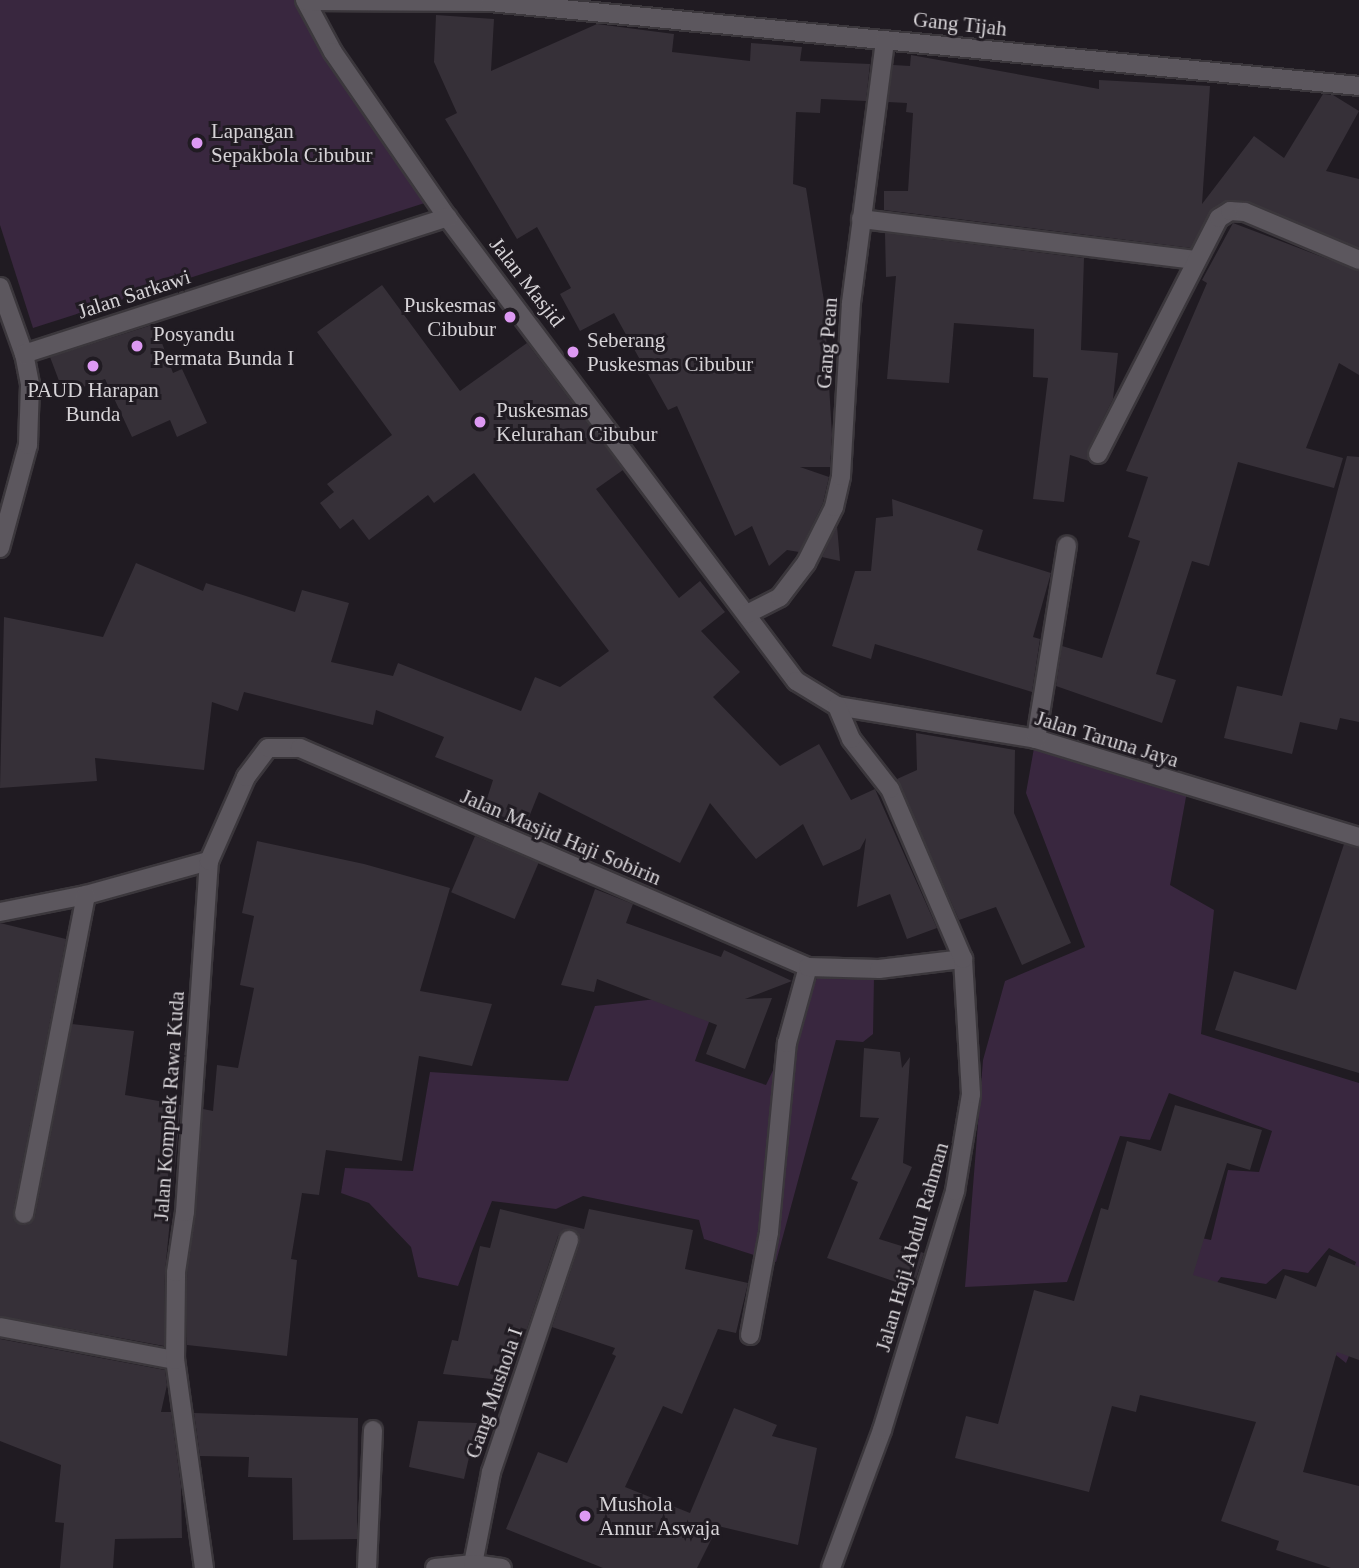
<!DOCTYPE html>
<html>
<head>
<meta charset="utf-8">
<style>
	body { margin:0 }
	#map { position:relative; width:1359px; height:1568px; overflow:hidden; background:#201b22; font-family:Georgia,serif }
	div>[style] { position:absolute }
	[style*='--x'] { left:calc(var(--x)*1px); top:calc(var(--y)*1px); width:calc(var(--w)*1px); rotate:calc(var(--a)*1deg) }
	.green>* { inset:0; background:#39273f }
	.building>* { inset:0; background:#363038; transform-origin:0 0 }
	.roads { filter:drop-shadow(2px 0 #3b373c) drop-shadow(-2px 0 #3b373c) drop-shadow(0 2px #3b373c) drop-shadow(0 -2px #3b373c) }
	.minor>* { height:18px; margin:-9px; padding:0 9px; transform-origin:9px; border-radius:9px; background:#5c575e }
	.dots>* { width:19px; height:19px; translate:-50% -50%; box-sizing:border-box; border:4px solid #201b22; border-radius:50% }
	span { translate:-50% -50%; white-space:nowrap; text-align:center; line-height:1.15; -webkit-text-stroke:6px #201b22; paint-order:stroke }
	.street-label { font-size:21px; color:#d6d3d7 }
	.poi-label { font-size:21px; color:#d6d3d7 }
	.left { translate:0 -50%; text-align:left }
	.right { translate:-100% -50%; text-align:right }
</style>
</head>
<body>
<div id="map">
	<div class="green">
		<i style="clip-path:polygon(0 0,294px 0,431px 201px,33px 328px,0 225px)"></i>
		<i style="clip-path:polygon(1034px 748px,1188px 786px,1170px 885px,1214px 910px,1201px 1034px,1359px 1083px,1359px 1332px,1346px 1363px,1327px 1348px,1356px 1262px,1329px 1248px,1308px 1273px,1283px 1269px,1266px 1284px,1221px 1277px,1193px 1316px,1178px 1233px,1211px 1240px,1228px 1170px,1259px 1172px,1272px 1131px,1169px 1093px,1150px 1140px,1120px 1136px,1067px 1282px,965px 1287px,983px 1060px,1005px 981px,1085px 947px,1026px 793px)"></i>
		<i style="clip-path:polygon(818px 976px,874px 977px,873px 1034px,863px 1042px,836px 1040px,776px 1262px,704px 1239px,699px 1220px,583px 1196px,556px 1209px,492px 1201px,458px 1286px,418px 1277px,411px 1247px,369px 1203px,341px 1193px,345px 1168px,413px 1171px,430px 1072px,568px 1081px,595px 1006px,674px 997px,714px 1008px,695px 1061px,766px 1085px)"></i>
	</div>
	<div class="building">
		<i style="clip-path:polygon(436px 15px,494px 19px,491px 71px,597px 24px,674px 34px,672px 52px,750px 61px,751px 43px,802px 47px,800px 61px,870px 64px,866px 101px,821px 99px,820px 113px,796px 112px,793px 184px,806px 188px,824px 301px,832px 435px,830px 467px,800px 467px,829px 477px,823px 503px,799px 552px,787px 550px,769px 566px,752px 526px,735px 536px,677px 406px,668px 410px,614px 313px,580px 331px,560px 294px,571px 288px,537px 227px,517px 239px,445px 119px,457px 113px,434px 62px)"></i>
		<i style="clip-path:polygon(911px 55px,1099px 89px,1099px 80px,1210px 86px,1202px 204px,1254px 136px,1284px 158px,1323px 94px,1333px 95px,1359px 111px,1326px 171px,1359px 179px,1359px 248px,1246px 201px,1230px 200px,1212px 209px,1191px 248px,884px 210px,884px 191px,908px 191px,913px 113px,906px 112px,907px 103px,888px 102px,893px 65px,910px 66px)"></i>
		<i style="clip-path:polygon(1233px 223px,1359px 271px,1359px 375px,1339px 363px,1306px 448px,1343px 458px,1334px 488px,1238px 462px,1209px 566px,1192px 561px,1156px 674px,1176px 680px,1162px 723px,1056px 686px,1062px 646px,1102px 658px,1140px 541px,1128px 537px,1148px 477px,1126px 471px,1207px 283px,1202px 280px)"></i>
		<i style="clip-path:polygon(885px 233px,1084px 258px,1081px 350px,1118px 353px,1113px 399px,1088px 449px,1089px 461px,1070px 455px,1064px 502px,1033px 499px,1048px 378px,1033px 377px,1034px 329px,954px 323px,949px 383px,887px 379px,896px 276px,886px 277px)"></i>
		<i style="clip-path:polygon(382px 285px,460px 391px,527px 343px,623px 470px,596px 489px,679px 598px,700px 581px,725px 612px,701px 631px,740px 672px,713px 697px,780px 766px,819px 744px,851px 800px,875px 789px,937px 928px,907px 939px,890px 894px,857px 907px,866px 838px,860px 849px,823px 866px,803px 824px,756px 859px,710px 803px,680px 863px,539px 792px,523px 832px,482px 814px,493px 780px,435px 757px,444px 737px,376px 710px,373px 725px,244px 692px,238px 711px,212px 702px,204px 770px,95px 758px,97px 781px,0 788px,4px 617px,103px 637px,136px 563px,203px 591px,206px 583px,295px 612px,302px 590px,349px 603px,331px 662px,393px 676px,398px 663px,521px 711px,535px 677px,560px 687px,609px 651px,474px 473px,434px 503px,428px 495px,369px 540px,353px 519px,340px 529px,320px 503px,334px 492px,327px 484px,392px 435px,317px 332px)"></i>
		<i style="clip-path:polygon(155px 324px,173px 373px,182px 369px,207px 423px,177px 437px,170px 420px,132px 437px,105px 379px,64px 394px,50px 357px)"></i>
		<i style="clip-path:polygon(1347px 456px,1359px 457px,1359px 722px,1340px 718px,1337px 730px,1300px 722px,1292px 754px,1224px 738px,1237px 686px,1282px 696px)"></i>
		<i style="clip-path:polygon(892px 499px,983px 530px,977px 550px,1051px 573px,1033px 637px,1040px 639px,1032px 692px,875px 644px,871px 659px,832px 646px,855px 571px,871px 571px,876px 518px,893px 516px)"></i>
		<i style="clip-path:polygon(837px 526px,840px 561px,822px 557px)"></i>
		<i style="clip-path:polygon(916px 733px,1015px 750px,1014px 813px,1071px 943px,1022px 965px,996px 907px,959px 920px,897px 779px,917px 770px)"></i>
		<i style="left:475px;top:836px;width:69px;height:61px;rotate:23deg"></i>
		<i style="clip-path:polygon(257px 841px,364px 864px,450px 888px,420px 991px,492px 1004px,472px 1066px,419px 1056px,402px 1161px,326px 1150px,319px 1195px,302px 1193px,291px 1259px,297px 1260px,287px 1356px,187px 1345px,187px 1273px,203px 1109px,213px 1111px,217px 1065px,238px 1068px,254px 988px,240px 985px,254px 916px,242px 913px)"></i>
		<i style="clip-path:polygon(1344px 844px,1359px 848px,1359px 1073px,1215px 1030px,1234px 971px,1296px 990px)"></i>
		<i style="clip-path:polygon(595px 889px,633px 904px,626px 923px,721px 957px,724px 950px,792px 981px,745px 999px,772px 998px,745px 1069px,706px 1054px,717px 1025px,597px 979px,594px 992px,561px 985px)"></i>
		<i style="clip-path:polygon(0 923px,66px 939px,13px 1212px,16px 1222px,27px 1225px,35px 1216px,72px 1024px,134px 1031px,125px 1095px,181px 1105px,165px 1272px,164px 1346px,0 1316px)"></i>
		<i style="clip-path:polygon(864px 1048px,900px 1052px,902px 1068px,910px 1057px,903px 1163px,912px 1167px,879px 1239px,924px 1253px,913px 1288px,827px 1258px,858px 1182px,851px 1179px,879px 1118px,860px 1117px)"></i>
		<i style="clip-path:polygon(1175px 1105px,1262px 1130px,1250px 1170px,1227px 1163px,1193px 1275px,1276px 1299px,1285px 1275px,1316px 1287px,1329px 1255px,1359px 1267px,1359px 1360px,1337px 1352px,1303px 1472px,1359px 1486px,1359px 1568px,1331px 1568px,1276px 1550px,1279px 1541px,1221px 1521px,1256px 1422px,1140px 1395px,1136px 1412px,1112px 1406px,1089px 1492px,955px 1458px,966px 1416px,998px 1424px,1034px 1290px,1074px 1301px,1101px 1208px,1108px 1210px,1127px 1141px,1161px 1151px)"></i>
		<i style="clip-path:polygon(500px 1209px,584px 1229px,589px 1209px,693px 1230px,685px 1269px,748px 1283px,736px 1333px,718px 1329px,682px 1414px,663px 1406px,625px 1487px,690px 1513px,734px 1408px,777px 1425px,772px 1436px,817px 1448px,798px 1545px,718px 1526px,697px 1568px,603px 1568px,506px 1529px,538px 1452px,567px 1463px,616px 1356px,612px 1354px,615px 1348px,552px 1327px,580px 1243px,578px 1233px,567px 1229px,558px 1236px,521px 1347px,510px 1345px,502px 1380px,443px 1374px,452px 1340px,458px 1341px,480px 1246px,490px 1248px)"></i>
		<i style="clip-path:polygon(0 1339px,165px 1370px,167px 1385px,161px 1412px,171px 1412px,181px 1486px,182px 1538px,115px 1539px,113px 1568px,60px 1568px,64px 1523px,55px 1522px,61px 1465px,0 1441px)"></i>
		<i style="clip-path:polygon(194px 1413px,358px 1418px,357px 1539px,293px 1540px,292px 1478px,248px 1477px,249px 1457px,200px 1456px)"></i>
		<i style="clip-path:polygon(418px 1421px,477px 1423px,464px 1479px,409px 1467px)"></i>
	</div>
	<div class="roads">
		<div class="minor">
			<i style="--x:305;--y:0;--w:59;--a:61.7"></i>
			<i style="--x:333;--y:52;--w:201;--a:55.4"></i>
			<i style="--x:447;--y:217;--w:581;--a:53.05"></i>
			<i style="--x:796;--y:681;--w:48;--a:31.4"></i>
			<i style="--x:837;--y:706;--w:202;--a:9.4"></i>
			<i style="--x:1036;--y:739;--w:338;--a:16.9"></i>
			<i style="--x:306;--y:1;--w:184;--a:0.3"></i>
			<i style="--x:490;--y:2;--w:873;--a:5.52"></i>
			<i style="--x:861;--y:219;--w:338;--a:7"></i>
			<i style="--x:0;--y:287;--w:71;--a:70.3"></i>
			<i style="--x:1098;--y:454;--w:265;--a:-62.9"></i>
			<i style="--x:1219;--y:218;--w:13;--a:-32"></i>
			<i style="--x:1230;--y:211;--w:15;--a:4"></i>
			<i style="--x:1245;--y:212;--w:124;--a:22.8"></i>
			<i style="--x:0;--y:548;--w:107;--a:-74.8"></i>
			<i style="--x:28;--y:445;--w:61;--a:-88.1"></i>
			<i style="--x:30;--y:384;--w:31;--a:-101"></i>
			<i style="--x:24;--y:354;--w:445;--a:-17.9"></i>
			<i style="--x:747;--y:614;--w:37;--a:-27"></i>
			<i style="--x:780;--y:597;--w:43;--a:-52.6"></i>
			<i style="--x:806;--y:563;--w:63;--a:-63.4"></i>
			<i style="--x:834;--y:507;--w:32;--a:-77"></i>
			<i style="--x:841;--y:476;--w:173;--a:-86.7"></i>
			<i style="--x:851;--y:303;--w:265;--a:-82.6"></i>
			<i style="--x:1036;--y:739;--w:196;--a:-80.9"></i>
			<i style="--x:0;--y:912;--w:88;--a:-11.2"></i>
			<i style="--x:86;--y:895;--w:128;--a:-15.5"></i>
			<i style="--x:24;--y:1214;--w:325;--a:-79"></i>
			<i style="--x:0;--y:1327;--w:178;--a:10.7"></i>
			<i style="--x:750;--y:1335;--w:105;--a:-79.5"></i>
			<i style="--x:769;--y:1232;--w:190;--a:-84.6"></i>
			<i style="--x:787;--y:1043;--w:79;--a:-74.6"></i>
			<i style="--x:473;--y:1564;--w:94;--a:-78.9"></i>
			<i style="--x:491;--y:1472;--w:245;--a:-71.4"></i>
			<i style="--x:204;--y:1568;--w:210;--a:-97.9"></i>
			<i style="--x:175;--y:1360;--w:88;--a:-89.3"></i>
			<i style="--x:176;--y:1272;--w:61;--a:-81.5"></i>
			<i style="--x:185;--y:1212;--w:352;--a:-86.1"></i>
			<i style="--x:209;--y:861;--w:92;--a:-66.2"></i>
			<i style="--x:246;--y:777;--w:36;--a:-53"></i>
			<i style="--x:268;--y:748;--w:32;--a:0"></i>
			<i style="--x:300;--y:748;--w:553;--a:23.32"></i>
			<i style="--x:808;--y:967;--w:71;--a:1.6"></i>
			<i style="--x:879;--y:969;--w:85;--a:-6.8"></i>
			<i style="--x:367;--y:1568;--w:138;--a:-87.5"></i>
			<i style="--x:435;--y:1568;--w:38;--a:-6"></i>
			<i style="--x:473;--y:1564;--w:29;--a:8"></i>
			<i style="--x:831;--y:1568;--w:147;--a:-69.7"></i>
			<i style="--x:882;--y:1430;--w:250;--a:-73"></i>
			<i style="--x:955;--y:1191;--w:98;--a:-80.6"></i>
			<i style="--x:971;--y:1094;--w:135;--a:-93.4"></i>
			<i style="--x:963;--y:959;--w:185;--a:-113.2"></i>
			<i style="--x:890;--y:789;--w:63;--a:-128"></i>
			<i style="--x:851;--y:739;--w:36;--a:-113"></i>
		</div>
	</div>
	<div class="dots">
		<i style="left:197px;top:143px;background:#dd99f3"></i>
		<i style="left:510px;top:317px;background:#dd99f3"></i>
		<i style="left:137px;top:346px;background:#dd99f3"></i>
		<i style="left:573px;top:352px;background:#dd99f3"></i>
		<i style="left:93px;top:366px;background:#dd99f3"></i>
		<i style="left:480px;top:422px;background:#dd99f3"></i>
		<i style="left:585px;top:1516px;background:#dd99f3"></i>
	</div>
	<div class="street-label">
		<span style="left:960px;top:24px;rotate:6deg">Gang Tijah</span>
		<span style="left:527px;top:282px;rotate:52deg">Jalan Masjid</span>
		<span style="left:134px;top:294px;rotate:-18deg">Jalan Sarkawi</span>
		<span style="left:827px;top:343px;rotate:-86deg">Gang Pean</span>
		<span style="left:1107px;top:739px;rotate:17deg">Jalan Taruna Jaya</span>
		<span style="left:561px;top:837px;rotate:23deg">Jalan Masjid Haji Sobirin</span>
		<span style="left:169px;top:1106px;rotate:-86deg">Jalan Komplek Rawa Kuda</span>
		<span style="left:912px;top:1247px;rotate:-74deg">Jalan Haji Abdul Rahman</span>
		<span style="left:494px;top:1393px;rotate:-71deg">Gang Mushola I</span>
	</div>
	<div class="poi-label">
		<span class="left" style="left:211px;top:143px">Lapangan<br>Sepakbola Cibubur</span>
		<span class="right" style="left:496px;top:317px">Puskesmas<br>Cibubur</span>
		<span class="left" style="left:153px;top:346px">Posyandu<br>Permata Bunda I</span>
		<span class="left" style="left:587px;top:352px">Seberang<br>Puskesmas Cibubur</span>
		<span style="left:93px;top:402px">PAUD Harapan<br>Bunda</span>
		<span class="left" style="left:496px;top:422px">Puskesmas<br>Kelurahan Cibubur</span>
		<span class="left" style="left:599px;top:1516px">Mushola<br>Annur Aswaja</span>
	</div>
</div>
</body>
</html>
